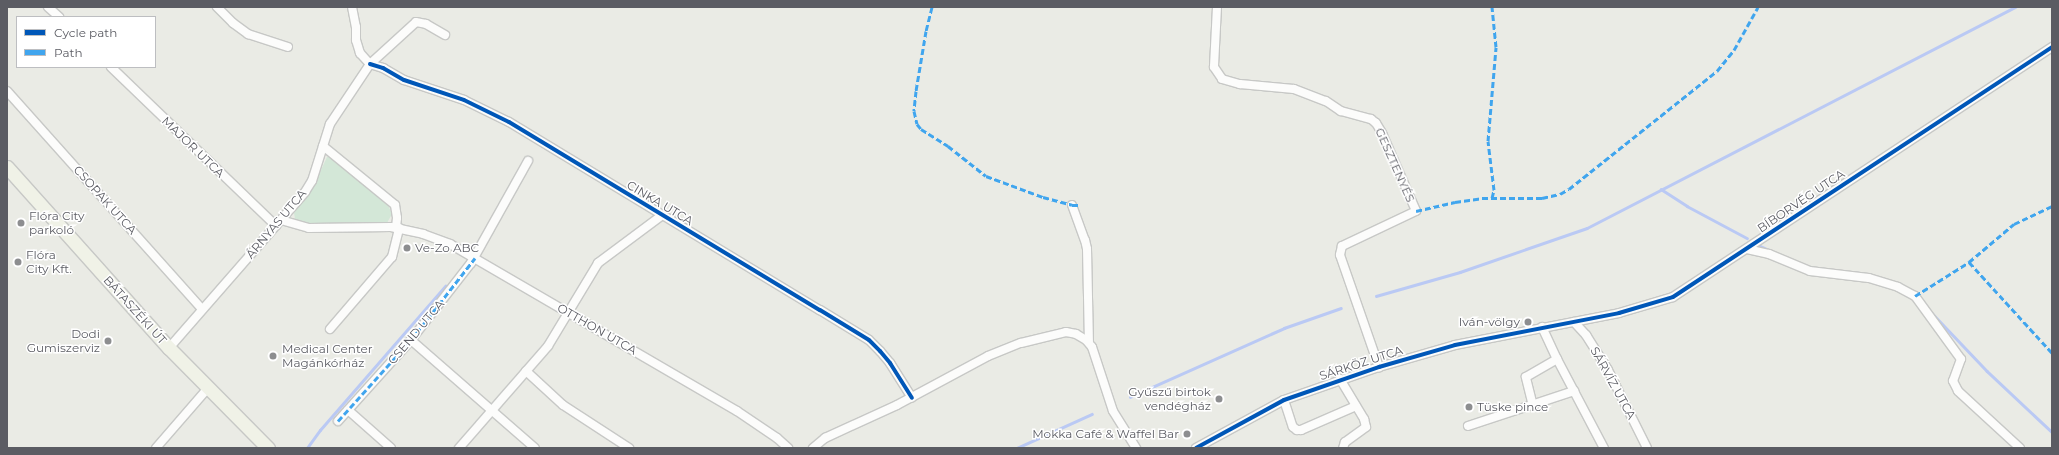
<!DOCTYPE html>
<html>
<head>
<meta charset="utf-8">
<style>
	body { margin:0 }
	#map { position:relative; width:2059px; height:455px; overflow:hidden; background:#eaebe5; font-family:Montserrat,sans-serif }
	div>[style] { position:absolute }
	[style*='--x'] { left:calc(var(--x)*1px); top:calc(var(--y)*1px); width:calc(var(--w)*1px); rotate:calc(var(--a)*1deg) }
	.green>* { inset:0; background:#d3e7d7 }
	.stream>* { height:2.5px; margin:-1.25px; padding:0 1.25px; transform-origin:1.25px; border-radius:1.25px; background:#bac9f4 }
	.roads { filter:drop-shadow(1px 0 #c7c8c6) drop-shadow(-1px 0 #c7c8c6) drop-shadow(0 1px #c7c8c6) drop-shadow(0 -1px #c7c8c6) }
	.minor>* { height:8px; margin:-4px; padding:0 4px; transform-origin:4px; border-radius:4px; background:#fcfcfb }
	.primary>* { height:13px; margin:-6.5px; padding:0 6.5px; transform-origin:6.5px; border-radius:6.5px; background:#f0f2e7 }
	.quiet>* { height:3px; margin-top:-1.5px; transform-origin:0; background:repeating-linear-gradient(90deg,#40a5ee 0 6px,transparent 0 9px) }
	.cycleway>* { height:4px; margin:-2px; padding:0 2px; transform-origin:2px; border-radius:2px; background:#0057b8 }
	.dots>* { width:11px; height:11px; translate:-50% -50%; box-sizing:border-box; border:2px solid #fff; border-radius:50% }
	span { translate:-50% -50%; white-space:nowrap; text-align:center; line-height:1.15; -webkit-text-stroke:3px #fff; paint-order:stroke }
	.street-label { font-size:12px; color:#5b5c63 }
	.poi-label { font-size:12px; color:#5b5c63 }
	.left { translate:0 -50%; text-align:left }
	.right { translate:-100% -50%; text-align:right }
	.frame { position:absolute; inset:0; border:8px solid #5b5c63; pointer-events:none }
	.legend { position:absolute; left:16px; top:16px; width:140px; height:52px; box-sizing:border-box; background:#fff; border:1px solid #bdbec1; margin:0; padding:5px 7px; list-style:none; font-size:12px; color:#5b5c63 }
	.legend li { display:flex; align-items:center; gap:8px; height:20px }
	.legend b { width:20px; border:1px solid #bdbec1 }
</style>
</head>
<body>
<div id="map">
	<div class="green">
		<i style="clip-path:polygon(327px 157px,332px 157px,387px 203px,392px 214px,387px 223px,314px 226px,295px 219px,294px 213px,315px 183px)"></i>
	</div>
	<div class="stream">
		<i style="--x:1661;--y:189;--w:31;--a:33"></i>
		<i style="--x:1687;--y:206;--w:68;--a:28.1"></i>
		<i style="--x:1760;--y:246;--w:12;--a:24"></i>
		<i style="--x:1376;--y:296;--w:87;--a:-15.9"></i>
		<i style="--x:1460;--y:272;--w:134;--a:-19.1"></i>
		<i style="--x:1587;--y:228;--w:482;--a:-27.3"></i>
		<i style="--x:1932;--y:313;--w:80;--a:46.5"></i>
		<i style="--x:1987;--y:371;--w:89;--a:43.2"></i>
		<i style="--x:1130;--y:397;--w:169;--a:-24.1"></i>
		<i style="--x:1284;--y:328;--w:60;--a:-19.3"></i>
		<i style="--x:307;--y:448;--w:22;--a:-54"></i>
		<i style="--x:320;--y:430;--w:191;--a:-49"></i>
		<i style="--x:1017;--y:448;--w:82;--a:-24.4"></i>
	</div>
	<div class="roads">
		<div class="minor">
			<i style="--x:48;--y:7;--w:15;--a:42"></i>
			<i style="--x:217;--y:7;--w:23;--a:45"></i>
			<i style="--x:233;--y:23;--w:19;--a:36"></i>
			<i style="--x:248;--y:34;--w:42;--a:18"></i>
			<i style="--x:352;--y:7;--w:20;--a:79"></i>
			<i style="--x:356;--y:27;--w:13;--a:90"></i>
			<i style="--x:356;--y:40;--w:14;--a:73"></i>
			<i style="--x:360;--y:53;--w:15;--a:48"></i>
			<i style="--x:1217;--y:7;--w:60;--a:92.9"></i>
			<i style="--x:1214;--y:67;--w:14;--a:56"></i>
			<i style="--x:1222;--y:79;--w:19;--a:16"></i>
			<i style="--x:1240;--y:84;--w:54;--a:5.3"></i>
			<i style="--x:1294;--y:89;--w:34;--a:21"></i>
			<i style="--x:1326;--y:101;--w:18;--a:34"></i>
			<i style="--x:1341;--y:111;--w:31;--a:15"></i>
			<i style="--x:1371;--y:119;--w:6;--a:39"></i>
			<i style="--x:1376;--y:123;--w:12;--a:59"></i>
			<i style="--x:1382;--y:133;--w:85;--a:66.4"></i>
			<i style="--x:1416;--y:211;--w:82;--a:154.7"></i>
			<i style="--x:1342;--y:246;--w:9;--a:103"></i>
			<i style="--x:1340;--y:255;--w:119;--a:70.8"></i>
			<i style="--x:370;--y:64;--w:14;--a:17"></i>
			<i style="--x:383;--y:68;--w:24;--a:30"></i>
			<i style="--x:404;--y:80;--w:63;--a:18.4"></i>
			<i style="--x:464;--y:100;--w:50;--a:26.1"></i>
			<i style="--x:509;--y:122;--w:363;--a:31.2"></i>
			<i style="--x:820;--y:310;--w:57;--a:31.5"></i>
			<i style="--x:869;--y:340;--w:16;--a:45"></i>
			<i style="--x:880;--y:351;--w:16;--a:50"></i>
			<i style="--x:890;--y:363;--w:41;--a:57.8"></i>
			<i style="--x:111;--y:67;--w:229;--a:43.9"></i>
			<i style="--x:7;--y:91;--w:292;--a:48.2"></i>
			<i style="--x:323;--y:146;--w:93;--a:39.3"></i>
			<i style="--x:395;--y:205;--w:13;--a:81"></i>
			<i style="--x:397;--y:218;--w:10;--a:96"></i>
			<i style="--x:1072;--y:205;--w:37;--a:70"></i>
			<i style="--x:1085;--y:240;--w:9;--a:77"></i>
			<i style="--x:1087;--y:249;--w:93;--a:88.8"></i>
			<i style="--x:281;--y:220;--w:29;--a:16"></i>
			<i style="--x:309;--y:228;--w:82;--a:-0.7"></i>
			<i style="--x:391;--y:227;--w:33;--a:12"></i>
			<i style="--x:423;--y:234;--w:29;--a:20"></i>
			<i style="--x:450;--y:244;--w:332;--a:30.2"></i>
			<i style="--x:737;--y:411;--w:48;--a:34"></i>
			<i style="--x:777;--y:438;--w:15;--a:42"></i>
			<i style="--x:1747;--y:249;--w:23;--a:13"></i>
			<i style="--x:1769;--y:254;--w:44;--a:22.5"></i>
			<i style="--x:1810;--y:271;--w:59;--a:6.8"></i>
			<i style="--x:1869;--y:278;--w:30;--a:17"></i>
			<i style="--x:1898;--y:287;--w:19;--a:28"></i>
			<i style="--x:1915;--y:296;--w:78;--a:53.9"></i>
			<i style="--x:1961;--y:359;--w:23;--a:110"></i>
			<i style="--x:1953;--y:381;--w:11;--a:63"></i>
			<i style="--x:1958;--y:391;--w:84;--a:42.6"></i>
			<i style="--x:1574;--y:322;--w:18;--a:47"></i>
			<i style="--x:1586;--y:335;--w:41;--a:57.8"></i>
			<i style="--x:1608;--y:370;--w:87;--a:63.4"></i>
			<i style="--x:1542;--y:327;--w:35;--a:65"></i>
			<i style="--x:1557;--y:359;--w:101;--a:62.2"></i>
			<i style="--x:330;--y:329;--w:95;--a:-49.3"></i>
			<i style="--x:392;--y:257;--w:30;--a:-76"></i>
			<i style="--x:411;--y:340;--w:164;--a:41.1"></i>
			<i style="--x:169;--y:348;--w:207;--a:-48.9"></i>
			<i style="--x:305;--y:192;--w:13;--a:-58"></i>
			<i style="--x:312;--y:181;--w:60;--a:-72.5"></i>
			<i style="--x:330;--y:124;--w:72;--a:-56.3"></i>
			<i style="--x:370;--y:64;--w:62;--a:-42.4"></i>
			<i style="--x:416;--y:22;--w:10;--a:11"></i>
			<i style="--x:426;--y:24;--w:22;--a:30"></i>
			<i style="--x:526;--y:371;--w:50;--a:42.6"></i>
			<i style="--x:563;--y:405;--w:79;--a:33.1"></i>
			<i style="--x:1340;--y:379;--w:47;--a:59"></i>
			<i style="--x:1364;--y:419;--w:8;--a:76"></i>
			<i style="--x:1366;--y:427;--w:26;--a:144"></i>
			<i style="--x:1345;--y:442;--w:6;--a:108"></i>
			<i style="--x:1284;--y:400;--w:28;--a:72"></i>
			<i style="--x:1293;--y:427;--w:5;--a:37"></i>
			<i style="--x:1297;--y:430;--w:4;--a:0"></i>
			<i style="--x:1301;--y:430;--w:60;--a:-23.6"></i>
			<i style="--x:1533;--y:406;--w:30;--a:-104"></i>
			<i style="--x:1526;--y:377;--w:36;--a:-30"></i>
			<i style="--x:348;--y:410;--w:57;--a:41.5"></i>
			<i style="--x:338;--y:421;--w:109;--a:-48"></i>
			<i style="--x:411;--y:340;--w:98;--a:-52.1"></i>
			<i style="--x:471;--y:263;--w:117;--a:-60.8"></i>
			<i style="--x:1468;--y:426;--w:112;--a:-18.3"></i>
			<i style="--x:156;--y:448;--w:79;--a:-49.1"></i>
			<i style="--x:459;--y:448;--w:135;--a:-48.9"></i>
			<i style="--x:548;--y:346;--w:97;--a:-58.9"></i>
			<i style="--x:598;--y:263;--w:79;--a:-36.7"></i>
			<i style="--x:813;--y:448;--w:16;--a:-40"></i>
			<i style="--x:825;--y:438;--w:79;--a:-24.6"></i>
			<i style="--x:897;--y:405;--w:103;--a:-28.3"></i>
			<i style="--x:988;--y:356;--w:35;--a:-22"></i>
			<i style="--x:1021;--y:343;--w:46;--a:-13.7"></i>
			<i style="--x:1066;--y:332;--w:10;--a:11"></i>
			<i style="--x:1076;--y:334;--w:12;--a:31"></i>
			<i style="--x:1086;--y:340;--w:9;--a:49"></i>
			<i style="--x:1092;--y:347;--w:67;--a:71.8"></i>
			<i style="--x:1113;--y:411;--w:44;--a:58.1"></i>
			<i style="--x:1196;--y:448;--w:100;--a:-28.6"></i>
			<i style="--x:1284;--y:400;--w:101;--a:-19.2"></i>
			<i style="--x:1379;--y:367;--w:79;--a:-16.1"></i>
			<i style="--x:1455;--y:345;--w:167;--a:-11"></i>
			<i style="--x:1619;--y:313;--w:56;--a:-16.5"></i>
			<i style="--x:1673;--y:297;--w:454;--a:-33.4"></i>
		</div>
		<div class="primary">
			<i style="--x:7;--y:167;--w:243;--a:48.2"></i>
			<i style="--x:169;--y:348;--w:141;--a:45.3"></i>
		</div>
	</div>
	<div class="quiet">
		<i style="--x:932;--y:7;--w:25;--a:104"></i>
		<i style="--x:926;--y:31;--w:61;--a:99.5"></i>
		<i style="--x:916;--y:91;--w:20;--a:96"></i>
		<i style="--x:914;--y:111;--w:13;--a:77"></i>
		<i style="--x:917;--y:124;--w:6;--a:51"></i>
		<i style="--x:921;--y:129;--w:32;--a:32"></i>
		<i style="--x:948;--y:146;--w:48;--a:38.3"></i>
		<i style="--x:986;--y:176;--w:61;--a:20.2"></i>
		<i style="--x:1043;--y:197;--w:30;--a:15"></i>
		<i style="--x:1072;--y:205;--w:9;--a:0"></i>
		<i style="--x:1492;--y:198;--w:8;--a:-76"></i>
		<i style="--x:1494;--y:190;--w:49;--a:-97"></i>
		<i style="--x:1488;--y:141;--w:94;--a:-85.1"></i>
		<i style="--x:1496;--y:47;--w:40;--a:-95.7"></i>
		<i style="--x:1416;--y:211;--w:40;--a:-13"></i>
		<i style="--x:1455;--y:202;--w:27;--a:-8"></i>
		<i style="--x:1482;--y:198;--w:60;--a:0"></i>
		<i style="--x:1542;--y:198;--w:18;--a:-13"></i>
		<i style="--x:1560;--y:194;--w:10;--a:-29"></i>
		<i style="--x:1569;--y:189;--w:189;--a:-38.6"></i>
		<i style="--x:1717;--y:71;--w:27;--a:-51"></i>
		<i style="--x:1734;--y:50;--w:49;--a:-60.8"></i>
		<i style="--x:1969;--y:262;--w:59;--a:-40.2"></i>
		<i style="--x:2014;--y:224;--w:42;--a:-25.3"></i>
		<i style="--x:1915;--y:296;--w:64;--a:-32.2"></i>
		<i style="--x:1969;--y:262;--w:123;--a:47.6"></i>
		<i style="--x:338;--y:421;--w:109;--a:-48"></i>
		<i style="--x:411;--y:340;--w:104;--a:-52"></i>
	</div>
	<div class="cycleway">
		<i style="--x:370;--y:64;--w:14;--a:17"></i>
		<i style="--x:383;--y:68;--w:24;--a:30"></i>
		<i style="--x:404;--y:80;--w:63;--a:18.4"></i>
		<i style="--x:464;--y:100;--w:50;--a:26.1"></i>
		<i style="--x:509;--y:122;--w:363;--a:31.2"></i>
		<i style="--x:820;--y:310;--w:57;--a:31.5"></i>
		<i style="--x:869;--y:340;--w:16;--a:45"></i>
		<i style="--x:880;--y:351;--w:16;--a:50"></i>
		<i style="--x:890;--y:363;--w:41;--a:57.8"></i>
		<i style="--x:1196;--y:448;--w:100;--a:-28.6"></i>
		<i style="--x:1284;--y:400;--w:101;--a:-19.2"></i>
		<i style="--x:1379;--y:367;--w:79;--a:-16.1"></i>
		<i style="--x:1455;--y:345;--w:167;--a:-11"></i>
		<i style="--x:1619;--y:313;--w:56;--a:-16.5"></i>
		<i style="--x:1673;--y:297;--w:454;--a:-33.4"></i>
	</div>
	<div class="dots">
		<i style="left:21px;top:223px;background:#8d8e90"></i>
		<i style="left:407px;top:248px;background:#8d8e90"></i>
		<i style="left:18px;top:262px;background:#8d8e90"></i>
		<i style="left:1528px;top:322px;background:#8d8e90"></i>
		<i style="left:108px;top:341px;background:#8d8e90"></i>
		<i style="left:273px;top:356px;background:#8d8e90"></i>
		<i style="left:1219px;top:399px;background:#8d8e90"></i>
		<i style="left:1469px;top:407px;background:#8d8e90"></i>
		<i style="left:1187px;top:434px;background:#8d8e90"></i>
	</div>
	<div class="street-label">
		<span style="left:193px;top:147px;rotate:44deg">MAJOR UTCA</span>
		<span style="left:1395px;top:165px;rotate:66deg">GESZTENYÉS</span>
		<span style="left:105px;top:200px;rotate:48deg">CSOPAK UTCA</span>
		<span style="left:1801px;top:201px;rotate:-34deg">BÍBORVÉG UTCA</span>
		<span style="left:660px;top:203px;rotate:31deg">CINKA UTCA</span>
		<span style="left:276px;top:224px;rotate:-50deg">ÁRNYAS UTCA</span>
		<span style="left:135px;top:310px;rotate:48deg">BÁTASZÉKI ÚT</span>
		<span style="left:597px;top:329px;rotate:30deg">OTTHON UTCA</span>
		<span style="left:416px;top:332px;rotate:-50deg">CSEND UTCA</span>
		<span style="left:1361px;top:363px;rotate:-18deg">SÁRKÖZ UTCA</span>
		<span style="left:1613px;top:383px;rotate:61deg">SÁRVÍZ UTCA</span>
	</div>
	<div class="poi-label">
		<span class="left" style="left:29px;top:223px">Flóra City<br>parkoló</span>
		<span class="left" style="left:415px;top:248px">Ve-Zo ABC</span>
		<span class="left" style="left:26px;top:262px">Flóra<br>City Kft.</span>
		<span class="right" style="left:1520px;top:322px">Iván-völgy</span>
		<span class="right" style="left:100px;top:341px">Dodi<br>Gumiszerviz</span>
		<span class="left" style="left:282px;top:356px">Medical Center<br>Magánkórház</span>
		<span class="right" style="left:1211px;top:399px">Gyűszű birtok<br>vendégház</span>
		<span class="left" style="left:1477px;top:407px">Tüske pince</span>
		<span class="right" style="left:1179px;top:434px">Mokka Café &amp; Waffel Bar</span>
	</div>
	<div class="frame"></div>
	<ul class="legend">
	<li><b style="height:5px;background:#0057b8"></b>Cycle path</li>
	<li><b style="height:5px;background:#40a5ee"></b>Path</li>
	</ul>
</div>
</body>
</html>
